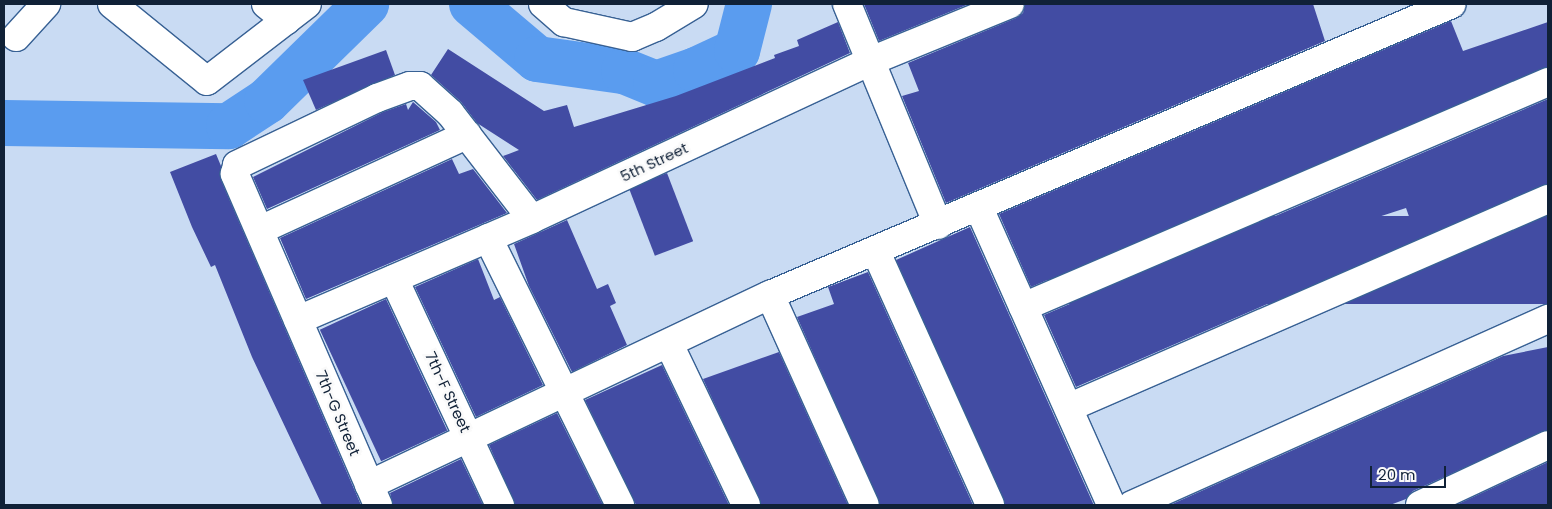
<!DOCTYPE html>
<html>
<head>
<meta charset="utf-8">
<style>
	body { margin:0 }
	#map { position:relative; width:1552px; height:509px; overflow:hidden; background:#c9dbf3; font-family:Poppins,sans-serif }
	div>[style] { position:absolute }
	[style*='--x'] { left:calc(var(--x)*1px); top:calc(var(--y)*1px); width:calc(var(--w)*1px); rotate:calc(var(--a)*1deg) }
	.river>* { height:46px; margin:-23px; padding:0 23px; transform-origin:23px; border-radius:23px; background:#5a9cef }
	.building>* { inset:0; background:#424ca3; transform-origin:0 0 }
	.roads { filter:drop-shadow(1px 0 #386194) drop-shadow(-1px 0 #386194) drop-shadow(0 1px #386194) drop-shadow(0 -1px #386194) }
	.street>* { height:28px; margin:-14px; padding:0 14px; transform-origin:14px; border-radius:14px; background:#fff }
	span { translate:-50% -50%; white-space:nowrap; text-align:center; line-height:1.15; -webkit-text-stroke:5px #fafafa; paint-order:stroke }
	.street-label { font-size:15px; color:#102137 }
	.frame { position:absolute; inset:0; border:5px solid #102137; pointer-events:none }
	.scale { position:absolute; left:1370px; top:466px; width:76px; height:22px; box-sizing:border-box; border:2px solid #102137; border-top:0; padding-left:6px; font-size:15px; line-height:18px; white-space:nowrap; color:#102137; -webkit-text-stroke:4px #fafafa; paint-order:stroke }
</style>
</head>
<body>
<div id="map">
	<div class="river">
		<i style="--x:472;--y:4;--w:85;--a:40.2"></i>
		<i style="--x:537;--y:59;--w:88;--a:7.9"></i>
		<i style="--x:624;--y:71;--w:35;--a:22"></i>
		<i style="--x:656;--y:84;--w:42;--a:-19.3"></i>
		<i style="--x:696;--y:70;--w:45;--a:-24.9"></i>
		<i style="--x:737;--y:51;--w:49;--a:-75.7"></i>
		<i style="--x:4;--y:123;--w:225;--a:0.8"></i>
		<i style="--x:229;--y:126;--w:45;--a:-33.3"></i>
		<i style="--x:267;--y:101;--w:139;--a:-44.4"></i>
	</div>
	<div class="building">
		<i style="clip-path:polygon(864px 4px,969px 4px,879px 41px)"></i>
		<i style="clip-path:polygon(1025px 4px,1313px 4px,1325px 41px,946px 203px,902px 96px,919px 91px,908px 63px,1016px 18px,1023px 13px)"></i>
		<i style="clip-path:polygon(1451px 21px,1463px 51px,1548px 22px,1548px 67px,1031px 287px,999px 214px)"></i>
		<i style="clip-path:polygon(838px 22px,850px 53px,537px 200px,503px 156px,519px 150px,477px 123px,461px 102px,431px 75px,448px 49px,544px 111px,567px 105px,574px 127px,676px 96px,775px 58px,774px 55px,799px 46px,797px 40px)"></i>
		<i style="clip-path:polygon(386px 50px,395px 75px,316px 110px,303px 80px)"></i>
		<i style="clip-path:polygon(1548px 99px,1548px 184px,1417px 239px,1406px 208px,1363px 222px,1376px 257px,1076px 387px,1044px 315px)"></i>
		<i style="clip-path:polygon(413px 102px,436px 122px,440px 130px,267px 209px,253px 177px,383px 112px,406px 104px,408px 110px)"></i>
		<i style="clip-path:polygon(216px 154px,221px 166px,221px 180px,361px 505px,322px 505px,252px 357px,215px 265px,211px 267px,192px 227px,170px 172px)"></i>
		<i style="clip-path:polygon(452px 159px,459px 174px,473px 169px,507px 213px,306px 299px,280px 238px)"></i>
		<i style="left:667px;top:173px;width:73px;height:41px;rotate:69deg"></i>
		<i style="left:1548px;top:216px;width:88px;height:501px;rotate:90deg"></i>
		<i style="clip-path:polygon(567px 220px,597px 289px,608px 284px,616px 303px,610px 306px,627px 345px,572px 372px,529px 286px,514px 244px)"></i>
		<i style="left:970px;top:227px;width:304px;height:81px;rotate:66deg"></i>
		<i style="clip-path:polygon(478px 259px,494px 300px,500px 297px,543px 385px,476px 417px,415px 287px)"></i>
		<i style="clip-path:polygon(868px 272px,973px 505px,880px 505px,797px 317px,834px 304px,828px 287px)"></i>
		<i style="left:386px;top:299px;width:145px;height:73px;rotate:65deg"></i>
		<i style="clip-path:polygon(1548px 347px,1548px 430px,1413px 491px,1406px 499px,1390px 505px,1170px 505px,1503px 356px)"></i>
		<i style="clip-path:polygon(779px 352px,848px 505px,761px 505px,703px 379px)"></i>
		<i style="clip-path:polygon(662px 365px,729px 505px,636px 505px,585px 400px)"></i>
		<i style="clip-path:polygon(557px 413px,603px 505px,515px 505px,489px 445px)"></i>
		<i style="clip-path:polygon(461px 459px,483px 505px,393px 505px,390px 493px)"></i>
		<i style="clip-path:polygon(1548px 462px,1548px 505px,1456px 505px)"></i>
	</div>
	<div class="roads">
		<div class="street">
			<i style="--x:112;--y:4;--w:122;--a:39"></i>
			<i style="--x:207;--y:81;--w:126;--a:-37.6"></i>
			<i style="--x:266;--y:4;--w:26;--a:39"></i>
			<i style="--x:543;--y:4;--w:28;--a:41"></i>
			<i style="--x:564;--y:22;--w:70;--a:12.4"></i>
			<i style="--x:632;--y:37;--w:26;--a:-23"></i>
			<i style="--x:656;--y:27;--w:44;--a:-31.2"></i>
			<i style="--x:847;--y:4;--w:239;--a:67.6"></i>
			<i style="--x:16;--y:37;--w:45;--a:-47.7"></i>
			<i style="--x:979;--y:208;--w:325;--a:66"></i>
			<i style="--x:260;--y:230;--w:228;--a:-24.7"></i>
			<i style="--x:488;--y:238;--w:298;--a:63.7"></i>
			<i style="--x:876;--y:252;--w:277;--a:65.7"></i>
			<i style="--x:394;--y:279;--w:250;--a:64.9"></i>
			<i style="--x:770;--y:295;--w:230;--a:65.7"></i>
			<i style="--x:1023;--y:307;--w:571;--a:-23.2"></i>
			<i style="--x:298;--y:320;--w:255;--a:-23.3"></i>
			<i style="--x:532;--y:219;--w:374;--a:-25"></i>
			<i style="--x:871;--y:61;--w:150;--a:-22.3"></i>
			<i style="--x:669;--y:344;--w:178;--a:64.4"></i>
			<i style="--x:1070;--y:407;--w:521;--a:-23.52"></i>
			<i style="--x:369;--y:485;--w:444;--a:-25.4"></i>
			<i style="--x:770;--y:295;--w:741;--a:-23.11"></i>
			<i style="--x:378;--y:505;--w:361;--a:-113.4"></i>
			<i style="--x:235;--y:174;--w:9;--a:-77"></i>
			<i style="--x:237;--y:165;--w:155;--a:-25.6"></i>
			<i style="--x:377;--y:98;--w:35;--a:-20"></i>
			<i style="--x:410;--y:86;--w:10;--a:0"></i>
			<i style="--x:420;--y:86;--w:40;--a:42"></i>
			<i style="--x:450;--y:113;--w:134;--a:52.3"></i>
			<i style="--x:1132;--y:505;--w:456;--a:-24.1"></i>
			<i style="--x:1420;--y:505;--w:141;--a:-25.1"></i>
		</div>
	</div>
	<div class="street-label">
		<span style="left:654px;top:162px;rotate:-25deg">5th Street</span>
		<span style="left:448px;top:392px;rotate:65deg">7th-F Street</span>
		<span style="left:338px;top:413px;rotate:67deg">7th-G Street</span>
	</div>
	<div class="frame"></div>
	<div class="scale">20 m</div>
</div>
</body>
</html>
